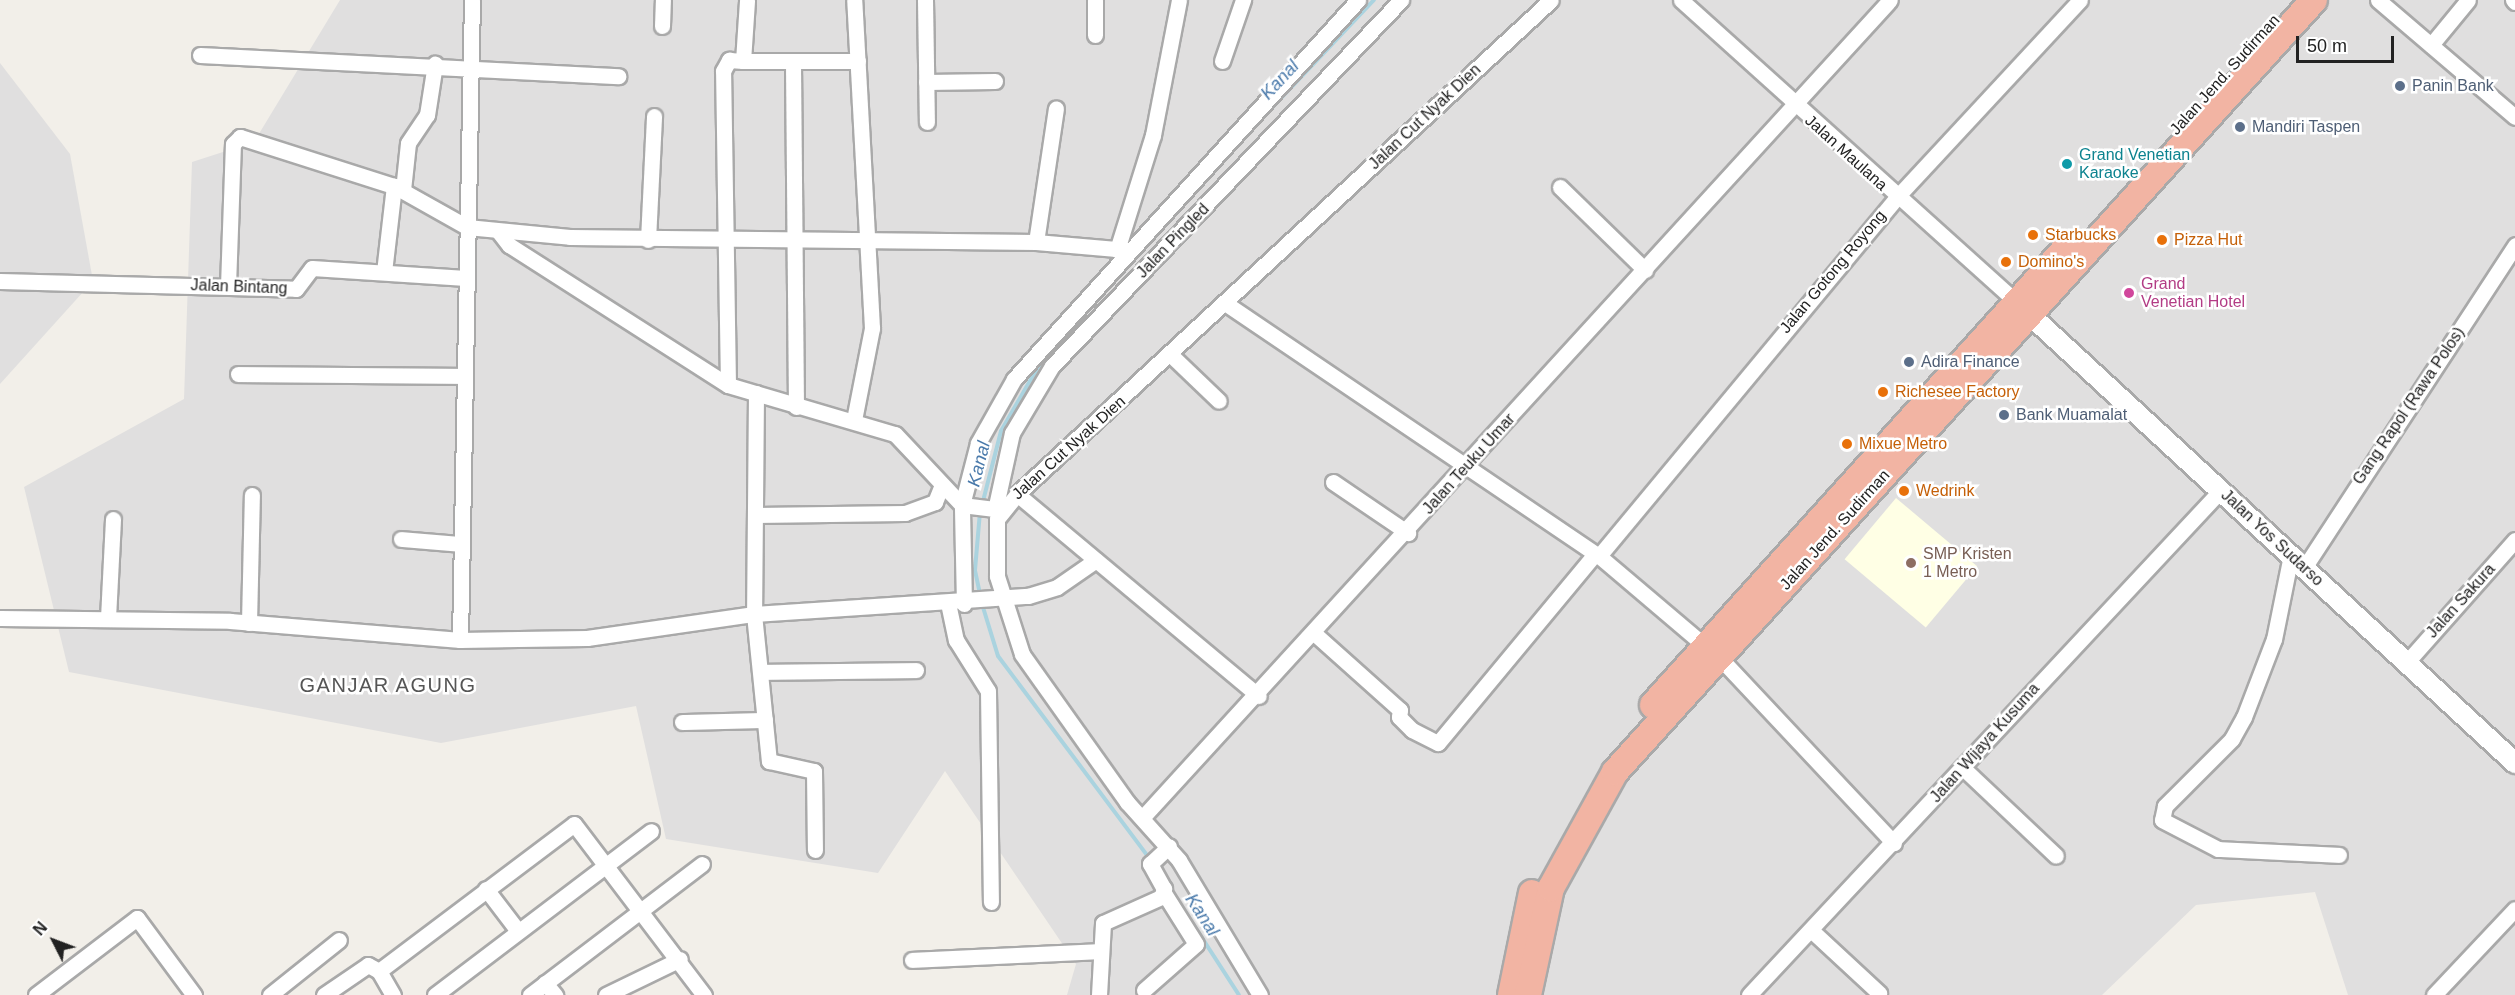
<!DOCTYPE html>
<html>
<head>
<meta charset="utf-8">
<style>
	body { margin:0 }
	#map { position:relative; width:2515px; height:995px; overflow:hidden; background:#f2efe9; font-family:Arial,sans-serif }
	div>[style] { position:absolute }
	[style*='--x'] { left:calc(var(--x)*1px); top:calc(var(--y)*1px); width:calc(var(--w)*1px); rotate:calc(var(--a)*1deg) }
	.residential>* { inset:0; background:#e0dfdf }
	.education>* { inset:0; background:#ffffe5; transform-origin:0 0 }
	.stream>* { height:4px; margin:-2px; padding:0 2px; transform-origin:2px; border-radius:2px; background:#aad3df }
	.roads { filter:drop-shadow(2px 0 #a9a9a9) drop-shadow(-2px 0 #a9a9a9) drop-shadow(0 2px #a9a9a9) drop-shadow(0 -2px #a9a9a9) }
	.minor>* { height:15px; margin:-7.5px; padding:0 7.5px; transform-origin:7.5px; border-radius:7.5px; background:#fff }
	.tertiary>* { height:20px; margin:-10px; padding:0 10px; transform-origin:10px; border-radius:10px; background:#fff }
	.trunk>* { height:26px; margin:-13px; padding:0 13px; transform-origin:13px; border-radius:13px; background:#f2b4a3 }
	.dots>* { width:16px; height:16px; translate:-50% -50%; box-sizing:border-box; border:3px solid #fff; border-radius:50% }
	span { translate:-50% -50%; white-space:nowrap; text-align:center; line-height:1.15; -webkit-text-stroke:5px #fff; paint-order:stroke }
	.street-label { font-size:16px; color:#222 }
	.service-label { font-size:16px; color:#4e5e75 }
	.left { translate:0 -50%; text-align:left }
	.culture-label { font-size:16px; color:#0d838f }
	.food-label { font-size:16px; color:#c56008 }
	.hotel-label { font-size:16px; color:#b23c85 }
	.education-label { font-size:16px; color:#785e54 }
	.water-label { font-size:18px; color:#4a7aab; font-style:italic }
	.quarter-label { font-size:20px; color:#555; letter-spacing:1.5px }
	.north { position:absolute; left:24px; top:911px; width:60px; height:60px; -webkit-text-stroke:4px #fff; paint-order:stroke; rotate:312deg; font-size:16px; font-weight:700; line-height:24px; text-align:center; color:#222 }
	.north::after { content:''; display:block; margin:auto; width:21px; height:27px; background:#222; clip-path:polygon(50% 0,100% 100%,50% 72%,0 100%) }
	.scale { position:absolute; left:2296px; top:36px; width:98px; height:27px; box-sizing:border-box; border:3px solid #222; border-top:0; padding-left:8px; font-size:18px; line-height:21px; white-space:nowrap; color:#222; -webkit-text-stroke:4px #fff; paint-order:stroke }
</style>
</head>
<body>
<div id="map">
	<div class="residential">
		<i style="clip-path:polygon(340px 0,2515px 0,2515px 995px,2348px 995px,2315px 892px,2196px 905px,2102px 995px,1067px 995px,1076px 964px,945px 771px,878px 873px,666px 839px,636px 706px,441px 743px,69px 672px,24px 487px,184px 399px,192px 162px,254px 142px)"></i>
		<i style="clip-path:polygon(0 63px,70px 154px,93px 281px,0 384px)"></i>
	</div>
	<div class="education">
		<i style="left:1896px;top:498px;width:106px;height:80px;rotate:40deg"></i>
	</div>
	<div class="stream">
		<i style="--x:1215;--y:168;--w:231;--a:-46.6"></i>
		<i style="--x:982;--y:505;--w:76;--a:-75.6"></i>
		<i style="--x:1001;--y:431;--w:74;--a:-60"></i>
		<i style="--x:1038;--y:367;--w:88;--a:-49.6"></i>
		<i style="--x:980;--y:594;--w:25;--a:-102"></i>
		<i style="--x:975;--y:570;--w:58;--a:-85.1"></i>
		<i style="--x:982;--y:604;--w:54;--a:72.9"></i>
		<i style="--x:998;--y:656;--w:254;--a:53.2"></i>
		<i style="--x:1184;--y:910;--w:101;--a:57.1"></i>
	</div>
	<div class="roads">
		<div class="minor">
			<i style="--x:925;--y:0;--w:122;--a:89.1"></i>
			<i style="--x:1681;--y:0;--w:451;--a:42"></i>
			<i style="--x:2378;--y:0;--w:180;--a:40.5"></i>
			<i style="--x:2513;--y:0;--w:3;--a:45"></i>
			<i style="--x:662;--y:26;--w:26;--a:-88"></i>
			<i style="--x:1095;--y:35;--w:35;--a:-90"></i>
			<i style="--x:2431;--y:45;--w:58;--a:-50.6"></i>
			<i style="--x:200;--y:55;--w:419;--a:2.9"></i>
			<i style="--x:743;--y:61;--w:115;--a:0"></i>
			<i style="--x:1222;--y:61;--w:65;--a:-71"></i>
			<i style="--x:793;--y:64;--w:343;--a:89.5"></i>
			<i style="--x:926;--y:82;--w:69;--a:-0.8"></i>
			<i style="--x:1560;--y:187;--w:119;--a:44.3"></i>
			<i style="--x:403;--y:190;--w:47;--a:-83.9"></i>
			<i style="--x:408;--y:143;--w:34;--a:-56"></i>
			<i style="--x:427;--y:115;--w:52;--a:-81.1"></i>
			<i style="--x:498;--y:231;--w:18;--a:52"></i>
			<i style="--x:509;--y:245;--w:260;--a:32.6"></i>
			<i style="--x:728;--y:385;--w:174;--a:16.4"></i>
			<i style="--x:895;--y:434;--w:98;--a:46.7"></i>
			<i style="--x:962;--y:505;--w:39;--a:7"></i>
			<i style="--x:648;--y:240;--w:124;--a:-87.2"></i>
			<i style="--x:1036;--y:242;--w:135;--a:-81.5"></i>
			<i style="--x:1117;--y:250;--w:121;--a:-72.6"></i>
			<i style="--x:1153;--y:135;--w:137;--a:-79.1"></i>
			<i style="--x:384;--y:272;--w:87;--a:-83.4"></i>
			<i style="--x:0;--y:281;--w:296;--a:1.5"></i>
			<i style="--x:296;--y:289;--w:26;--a:-53"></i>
			<i style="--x:312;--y:268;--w:154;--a:3.7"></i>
			<i style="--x:228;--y:286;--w:142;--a:-88"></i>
			<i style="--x:233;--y:144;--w:10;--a:-45"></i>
			<i style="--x:240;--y:137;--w:162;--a:17.7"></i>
			<i style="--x:394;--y:186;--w:84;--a:29.3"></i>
			<i style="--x:467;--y:227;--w:103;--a:5.5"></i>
			<i style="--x:570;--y:237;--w:466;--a:0.6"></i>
			<i style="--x:1036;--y:242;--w:92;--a:5"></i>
			<i style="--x:1225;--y:303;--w:452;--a:34.1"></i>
			<i style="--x:1599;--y:556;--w:139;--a:40.3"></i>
			<i style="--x:1171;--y:355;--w:66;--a:43.8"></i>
			<i style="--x:238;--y:374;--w:226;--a:0.5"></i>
			<i style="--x:728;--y:385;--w:314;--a:-90.9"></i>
			<i style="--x:723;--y:71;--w:13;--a:-61"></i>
			<i style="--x:729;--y:60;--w:14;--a:4"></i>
			<i style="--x:743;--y:61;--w:61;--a:-86.2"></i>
			<i style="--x:756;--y:393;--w:221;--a:90.5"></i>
			<i style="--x:754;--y:614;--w:148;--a:84.2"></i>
			<i style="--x:769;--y:761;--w:46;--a:12.5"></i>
			<i style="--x:814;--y:771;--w:79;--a:89.3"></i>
			<i style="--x:854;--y:420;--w:94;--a:-78.9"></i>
			<i style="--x:872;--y:328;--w:328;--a:-93.1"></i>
			<i style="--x:1333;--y:482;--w:91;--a:34.2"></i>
			<i style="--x:1017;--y:494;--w:315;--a:39.9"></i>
			<i style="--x:995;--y:510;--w:79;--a:-77.6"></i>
			<i style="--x:1012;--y:433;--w:78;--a:-59.2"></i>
			<i style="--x:1052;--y:366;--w:506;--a:-46.36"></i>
			<i style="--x:755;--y:515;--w:150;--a:-0.8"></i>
			<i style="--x:905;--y:513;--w:32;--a:-20"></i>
			<i style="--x:935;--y:502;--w:18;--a:-68"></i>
			<i style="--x:401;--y:539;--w:60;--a:4.8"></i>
			<i style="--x:2291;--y:555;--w:86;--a:101.4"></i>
			<i style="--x:2274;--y:639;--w:84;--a:111"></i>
			<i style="--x:2244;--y:717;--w:25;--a:119"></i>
			<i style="--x:2232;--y:739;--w:95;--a:135"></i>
			<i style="--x:2165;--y:806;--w:14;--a:102"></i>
			<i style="--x:2162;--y:820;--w:63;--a:27.4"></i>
			<i style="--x:2218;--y:849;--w:121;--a:2.8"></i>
			<i style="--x:1599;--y:556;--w:465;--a:-50.3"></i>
			<i style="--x:1896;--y:198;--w:270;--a:-47.1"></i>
			<i style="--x:2304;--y:568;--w:386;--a:-56.8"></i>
			<i style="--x:948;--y:603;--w:38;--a:78"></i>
			<i style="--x:956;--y:640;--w:60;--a:57.9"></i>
			<i style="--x:988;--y:691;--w:211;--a:89.2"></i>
			<i style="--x:964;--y:604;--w:99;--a:-91.2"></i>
			<i style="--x:962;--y:505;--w:64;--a:-75.5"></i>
			<i style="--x:978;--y:443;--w:73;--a:-60.6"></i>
			<i style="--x:1014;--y:379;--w:512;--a:-47.77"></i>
			<i style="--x:0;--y:618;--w:230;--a:0.7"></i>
			<i style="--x:230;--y:621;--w:231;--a:4.7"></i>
			<i style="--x:460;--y:640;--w:127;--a:-0.9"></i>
			<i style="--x:587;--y:638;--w:169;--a:-8.2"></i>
			<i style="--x:754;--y:614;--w:275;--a:-3.8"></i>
			<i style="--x:1028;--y:596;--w:30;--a:-17"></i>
			<i style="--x:1057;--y:587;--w:47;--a:-34.7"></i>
			<i style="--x:108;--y:618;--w:99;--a:-87.1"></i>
			<i style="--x:249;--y:623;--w:128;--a:-88.7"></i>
			<i style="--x:1315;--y:634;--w:114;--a:41.8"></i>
			<i style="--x:1400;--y:710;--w:7;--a:98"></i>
			<i style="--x:1399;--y:717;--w:18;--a:45"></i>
			<i style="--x:1412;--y:730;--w:29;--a:27"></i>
			<i style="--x:1438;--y:743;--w:246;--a:-50.3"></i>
			<i style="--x:460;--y:640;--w:640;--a:-88.93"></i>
			<i style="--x:1720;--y:658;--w:254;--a:46.8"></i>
			<i style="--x:2407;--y:662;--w:163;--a:-48.5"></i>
			<i style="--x:761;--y:672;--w:155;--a:-0.7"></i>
			<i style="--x:682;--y:722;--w:83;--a:-1.4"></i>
			<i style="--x:1962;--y:767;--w:129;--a:43.4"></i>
			<i style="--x:1142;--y:818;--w:1108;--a:-47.56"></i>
			<i style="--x:486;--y:889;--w:53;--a:52.7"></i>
			<i style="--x:1811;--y:930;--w:93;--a:42.8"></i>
			<i style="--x:912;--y:960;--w:188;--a:-2.7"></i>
			<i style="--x:379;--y:971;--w:244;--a:-37"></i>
			<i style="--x:574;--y:824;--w:215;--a:52.8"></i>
			<i style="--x:545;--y:983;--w:16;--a:50"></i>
			<i style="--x:1144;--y:990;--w:69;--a:-41.5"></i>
			<i style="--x:1196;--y:944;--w:60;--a:-122.1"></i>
			<i style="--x:36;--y:995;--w:127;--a:-37.3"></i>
			<i style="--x:137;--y:918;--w:96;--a:53.5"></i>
			<i style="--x:270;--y:995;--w:88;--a:-38.6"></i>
			<i style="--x:324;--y:995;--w:53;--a:-34.3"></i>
			<i style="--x:368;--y:965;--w:13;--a:29"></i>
			<i style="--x:379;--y:971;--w:28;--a:60"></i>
			<i style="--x:435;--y:995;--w:271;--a:-37.2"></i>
			<i style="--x:530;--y:995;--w:216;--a:-37.3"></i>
			<i style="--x:606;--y:995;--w:82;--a:-25.9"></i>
			<i style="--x:1099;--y:995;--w:72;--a:-86.8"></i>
			<i style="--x:1103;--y:923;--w:64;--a:-24.1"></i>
			<i style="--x:1161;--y:897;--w:9;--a:-69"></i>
			<i style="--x:1164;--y:889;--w:29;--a:-119"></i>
			<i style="--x:1150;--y:864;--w:26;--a:-43"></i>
			<i style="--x:1260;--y:995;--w:157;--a:-121"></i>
			<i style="--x:1179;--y:860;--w:78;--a:-131.9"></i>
			<i style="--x:1127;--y:802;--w:181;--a:-125.4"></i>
			<i style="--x:1022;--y:654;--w:82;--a:-107.8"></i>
			<i style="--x:997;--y:576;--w:57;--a:-90"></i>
			<i style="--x:997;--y:519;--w:32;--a:-51"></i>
			<i style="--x:1017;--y:494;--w:727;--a:-42.77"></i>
			<i style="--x:1749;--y:995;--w:691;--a:-46.93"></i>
			<i style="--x:2434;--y:995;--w:118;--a:-46.7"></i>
		</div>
		<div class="tertiary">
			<i style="--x:2029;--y:314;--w:662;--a:42.73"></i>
		</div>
		<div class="trunk">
			<i style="--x:1653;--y:705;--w:615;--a:-47.9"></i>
			<i style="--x:1511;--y:995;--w:104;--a:-78.4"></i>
			<i style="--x:1528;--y:995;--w:109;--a:-77.9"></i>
			<i style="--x:1551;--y:888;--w:132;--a:-61.1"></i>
			<i style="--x:1615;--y:772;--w:1041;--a:-47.84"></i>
		</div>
	</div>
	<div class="dots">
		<i style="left:2400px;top:86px;background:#5c6f8a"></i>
		<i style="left:2240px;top:127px;background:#5c6f8a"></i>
		<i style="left:2067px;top:164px;background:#0f9aa8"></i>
		<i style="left:2033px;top:235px;background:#e8710a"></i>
		<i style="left:2162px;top:240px;background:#e8710a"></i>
		<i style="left:2006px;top:262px;background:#e8710a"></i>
		<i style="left:2129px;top:293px;background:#d1479c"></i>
		<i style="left:1909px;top:362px;background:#5c6f8a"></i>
		<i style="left:1883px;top:392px;background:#e8710a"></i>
		<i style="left:2004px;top:415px;background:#5c6f8a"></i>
		<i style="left:1847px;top:444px;background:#e8710a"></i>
		<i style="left:1904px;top:491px;background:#e8710a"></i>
		<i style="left:1911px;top:563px;background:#8d6e63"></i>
	</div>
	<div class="street-label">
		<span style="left:2225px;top:75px;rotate:-48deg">Jalan Jend. Sudirman</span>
		<span style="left:1425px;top:117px;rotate:-43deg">Jalan Cut Nyak Dien</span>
		<span style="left:1846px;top:153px;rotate:42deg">Jalan Maulana</span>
		<span style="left:1173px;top:241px;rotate:-46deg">Jalan Pingled</span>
		<span style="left:1833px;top:272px;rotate:-50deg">Jalan Gotong Royong</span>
		<span style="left:239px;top:287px;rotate:2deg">Jalan Bintang</span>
		<span style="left:2409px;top:406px;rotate:-56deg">Gang Rapol (Rawa Polos)</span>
		<span style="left:1069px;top:448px;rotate:-42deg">Jalan Cut Nyak Dien</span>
		<span style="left:1469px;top:464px;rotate:-48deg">Jalan Teuku Umar</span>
		<span style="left:1835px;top:530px;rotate:-48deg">Jalan Jend. Sudirman</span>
		<span style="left:2272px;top:538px;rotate:43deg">Jalan Yos Sudarso</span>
		<span style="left:2461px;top:601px;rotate:-48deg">Jalan Sakura</span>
		<span style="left:1985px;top:743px;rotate:-48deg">Jalan Wijaya Kusuma</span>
	</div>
	<div class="service-label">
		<span class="left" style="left:2412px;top:86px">Panin Bank</span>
		<span class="left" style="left:2252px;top:127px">Mandiri Taspen</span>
		<span class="left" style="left:1921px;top:362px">Adira Finance</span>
		<span class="left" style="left:2016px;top:415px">Bank Muamalat</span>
	</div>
	<div class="culture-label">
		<span class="left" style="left:2079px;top:164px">Grand Venetian<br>Karaoke</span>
	</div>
	<div class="food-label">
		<span class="left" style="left:2045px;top:235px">Starbucks</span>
		<span class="left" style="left:2174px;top:240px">Pizza Hut</span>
		<span class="left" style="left:2018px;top:262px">Domino's</span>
		<span class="left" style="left:1895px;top:392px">Richesee Factory</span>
		<span class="left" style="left:1859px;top:444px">Mixue Metro</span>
		<span class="left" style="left:1916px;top:491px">Wedrink</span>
	</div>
	<div class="hotel-label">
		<span class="left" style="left:2141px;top:293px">Grand<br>Venetian Hotel</span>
	</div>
	<div class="education-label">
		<span class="left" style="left:1923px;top:563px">SMP Kristen<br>1 Metro</span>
	</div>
	<div class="water-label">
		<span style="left:1280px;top:80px;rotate:-47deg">Kanal</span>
		<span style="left:979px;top:464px;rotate:-76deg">Kanal</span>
		<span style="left:1202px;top:915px;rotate:57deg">Kanal</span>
	</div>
	<div class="quarter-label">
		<span style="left:388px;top:685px">GANJAR AGUNG</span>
	</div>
	<div class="north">N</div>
	<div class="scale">50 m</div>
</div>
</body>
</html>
